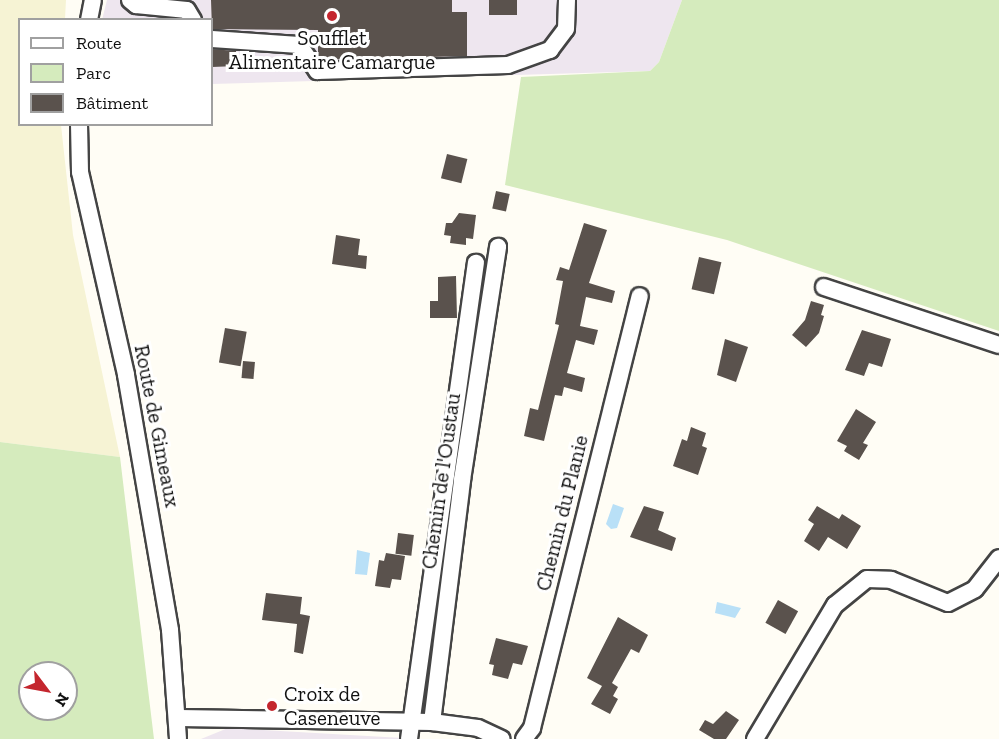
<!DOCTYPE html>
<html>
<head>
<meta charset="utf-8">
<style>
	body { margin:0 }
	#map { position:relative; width:999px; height:739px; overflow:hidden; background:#fffdf5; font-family:"Zilla Slab",serif }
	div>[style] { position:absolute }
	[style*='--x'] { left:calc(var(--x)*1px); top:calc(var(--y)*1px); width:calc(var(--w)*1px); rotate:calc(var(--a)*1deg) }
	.industrial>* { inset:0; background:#eee6ef }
	.farmland>* { inset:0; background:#f6f3d4 }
	.green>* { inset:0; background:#d5ebbd }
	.water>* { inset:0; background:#b9e0f7 }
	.building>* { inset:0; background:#5a524d; transform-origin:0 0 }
	.roads { filter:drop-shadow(2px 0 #444) drop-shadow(-2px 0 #444) drop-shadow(0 2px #444) drop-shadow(0 -2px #444) }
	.minor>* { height:16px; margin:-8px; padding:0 8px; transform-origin:8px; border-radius:8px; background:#fff }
	.dots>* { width:16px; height:16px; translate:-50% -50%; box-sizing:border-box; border:3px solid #fff; border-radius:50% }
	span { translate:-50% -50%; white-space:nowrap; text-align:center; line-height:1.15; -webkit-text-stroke:6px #fff; paint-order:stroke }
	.poi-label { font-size:21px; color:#111 }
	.left { translate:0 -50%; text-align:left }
	.street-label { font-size:21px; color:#111 }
	.legend { position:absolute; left:18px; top:18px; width:195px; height:108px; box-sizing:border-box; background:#fff; border:2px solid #a0a0a0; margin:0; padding:8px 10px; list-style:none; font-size:18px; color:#111 }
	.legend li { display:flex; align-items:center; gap:12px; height:30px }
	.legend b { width:30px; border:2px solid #a0a0a0 }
	.north { position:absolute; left:18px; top:661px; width:60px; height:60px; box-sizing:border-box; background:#fff; border:2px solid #a0a0a0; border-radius:50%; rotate:122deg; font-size:16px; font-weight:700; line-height:24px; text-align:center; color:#111 }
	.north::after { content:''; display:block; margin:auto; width:21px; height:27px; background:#c4262e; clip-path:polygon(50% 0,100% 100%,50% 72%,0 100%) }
</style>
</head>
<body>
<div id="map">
	<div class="industrial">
		<i style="clip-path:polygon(107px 0,682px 0,659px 62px,650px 71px,212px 84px,212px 20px,102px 20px)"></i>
		<i style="clip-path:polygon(228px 728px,420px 739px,201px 739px)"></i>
	</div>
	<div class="farmland">
		<i style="clip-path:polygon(0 0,66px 0,65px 19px,20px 20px,20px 124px,61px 125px,73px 235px,120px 457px,0 442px)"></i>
	</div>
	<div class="green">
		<i style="clip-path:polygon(682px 0,999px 0,999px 331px,727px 240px,505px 185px,521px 77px,650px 71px,659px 62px)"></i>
		<i style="clip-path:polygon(evenodd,0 442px,120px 457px,154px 739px,0 739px,0 442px,30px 673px,66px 673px,66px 709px,30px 709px,30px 673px)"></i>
	</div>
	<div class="water">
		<i style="clip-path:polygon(613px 504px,624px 508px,617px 528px,611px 529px,606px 524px)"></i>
		<i style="clip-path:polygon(357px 550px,370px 553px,367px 575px,355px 574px)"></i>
		<i style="clip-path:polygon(717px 602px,741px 608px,735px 618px,715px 613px)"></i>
	</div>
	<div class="building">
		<i style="clip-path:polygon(211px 0,452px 0,452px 12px,467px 12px,467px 56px,322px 60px,318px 54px,318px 30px,212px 29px)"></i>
		<i style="left:489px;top:0;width:28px;height:15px"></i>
		<i style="clip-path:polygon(212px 49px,236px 51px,237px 66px,212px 67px)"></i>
		<i style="left:447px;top:154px;width:21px;height:25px;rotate:14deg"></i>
		<i style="left:496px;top:191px;width:14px;height:18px;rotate:12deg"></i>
		<i style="clip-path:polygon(459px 213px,476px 215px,473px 239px,466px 238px,466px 245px,450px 243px,451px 236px,444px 235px,446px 223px,452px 223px)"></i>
		<i style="clip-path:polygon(584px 223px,607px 230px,589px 283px,615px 291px,612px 303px,586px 297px,580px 326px,598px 330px,594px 345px,576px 340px,567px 373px,585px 378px,582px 392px,564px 387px,562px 396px,555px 395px,544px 441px,524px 436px,530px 408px,538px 410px,559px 325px,555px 324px,563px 281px,556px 280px,560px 267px,569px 270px)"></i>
		<i style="clip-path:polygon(336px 235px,360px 239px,358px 255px,367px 256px,366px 269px,332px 264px)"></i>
		<i style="left:699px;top:257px;width:23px;height:33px;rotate:13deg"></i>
		<i style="clip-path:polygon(456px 276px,457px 318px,430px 318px,430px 301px,438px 301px,438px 277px)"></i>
		<i style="clip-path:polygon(811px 301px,824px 305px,821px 315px,824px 316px,819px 333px,806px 347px,792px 335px,805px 320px)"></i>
		<i style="left:225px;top:328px;width:22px;height:35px;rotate:10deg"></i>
		<i style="clip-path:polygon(862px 330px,891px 339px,882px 367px,869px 363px,864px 376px,845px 370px)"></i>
		<i style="clip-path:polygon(725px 339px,748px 347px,736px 382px,717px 375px)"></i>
		<i style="left:243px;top:361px;width:12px;height:17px;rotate:5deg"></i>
		<i style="clip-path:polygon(856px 409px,876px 422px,863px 443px,868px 445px,859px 460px,844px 451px,847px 446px,837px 441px)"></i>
		<i style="clip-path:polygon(691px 427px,706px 433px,702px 446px,707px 448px,698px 475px,673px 466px,682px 439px,687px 441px)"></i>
		<i style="clip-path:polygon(644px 506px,664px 512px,658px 530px,676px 538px,672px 551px,630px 537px)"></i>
		<i style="clip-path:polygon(817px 506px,839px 519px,842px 514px,861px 526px,847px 549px,828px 537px,819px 551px,804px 541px,814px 524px,808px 520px)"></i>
		<i style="left:398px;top:533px;width:16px;height:21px;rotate:7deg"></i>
		<i style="clip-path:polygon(386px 553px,405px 556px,401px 580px,392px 579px,390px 588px,375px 586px,379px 560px,384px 561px)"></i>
		<i style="clip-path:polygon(266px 593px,302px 597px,300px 614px,310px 616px,303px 654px,294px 652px,297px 624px,262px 620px)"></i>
		<i style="left:778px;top:600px;width:23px;height:26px;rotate:29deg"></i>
		<i style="clip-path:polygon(618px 617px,648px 635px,639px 653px,631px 649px,612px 683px,618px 687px,613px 696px,618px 699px,610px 714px,591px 704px,602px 686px,587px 678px)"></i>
		<i style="clip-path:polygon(496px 638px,528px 646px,522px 665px,513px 663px,508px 679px,492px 675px,494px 665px,489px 664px)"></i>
		<i style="clip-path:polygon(726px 711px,739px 720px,726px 739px,714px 739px,699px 730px,705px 720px,713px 724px)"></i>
	</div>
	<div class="roads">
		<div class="minor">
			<i style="--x:130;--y:0;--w:8;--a:40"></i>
			<i style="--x:136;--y:5;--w:51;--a:5.6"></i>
			<i style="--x:187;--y:10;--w:12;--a:59"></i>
			<i style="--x:89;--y:20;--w:20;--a:-79"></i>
			<i style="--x:212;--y:39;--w:87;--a:3.9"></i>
			<i style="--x:299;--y:45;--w:32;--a:55"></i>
			<i style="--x:317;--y:71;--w:191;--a:-1.8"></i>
			<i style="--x:508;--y:65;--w:45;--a:-19.7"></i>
			<i style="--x:550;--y:50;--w:26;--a:-53"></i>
			<i style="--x:566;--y:29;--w:29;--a:-88"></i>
			<i style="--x:79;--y:124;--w:48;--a:88.8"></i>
			<i style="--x:80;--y:172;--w:208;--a:77.2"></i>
			<i style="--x:126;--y:375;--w:259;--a:80.2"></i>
			<i style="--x:170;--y:630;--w:109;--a:85.8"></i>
			<i style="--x:824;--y:287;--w:184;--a:18.3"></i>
			<i style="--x:179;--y:718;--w:253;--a:0.9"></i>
			<i style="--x:432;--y:722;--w:46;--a:7.4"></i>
			<i style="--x:478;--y:728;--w:26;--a:25"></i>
			<i style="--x:432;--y:722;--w:244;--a:-82.9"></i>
			<i style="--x:462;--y:480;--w:236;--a:-81.2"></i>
			<i style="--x:409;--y:739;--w:481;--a:-82"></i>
			<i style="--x:524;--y:739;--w:14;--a:-54"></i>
			<i style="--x:532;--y:728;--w:445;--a:-76"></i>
			<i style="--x:755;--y:739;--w:156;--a:-59.2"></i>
			<i style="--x:835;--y:605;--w:41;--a:-39.1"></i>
			<i style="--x:867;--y:579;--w:24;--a:2"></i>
			<i style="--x:891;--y:580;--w:61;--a:22"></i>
			<i style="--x:948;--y:603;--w:30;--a:-27"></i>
			<i style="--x:975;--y:589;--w:39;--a:-52"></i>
		</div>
	</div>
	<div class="dots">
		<i style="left:332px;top:16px;background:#c4262e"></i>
		<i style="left:272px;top:706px;background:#c4262e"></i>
	</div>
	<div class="poi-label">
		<span style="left:332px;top:50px">Soufflet<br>Alimentaire Camargue</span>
		<span class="left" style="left:284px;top:706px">Croix de<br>Caseneuve</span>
	</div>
	<div class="street-label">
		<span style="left:157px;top:426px;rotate:79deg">Route de Gimeaux</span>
		<span style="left:441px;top:481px;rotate:-82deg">Chemin de l'Oustau</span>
		<span style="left:562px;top:513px;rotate:-76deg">Chemin du Planie</span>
	</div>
	<ul class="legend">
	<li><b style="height:8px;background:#fff"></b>Route</li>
	<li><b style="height:16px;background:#d5ebbd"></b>Parc</li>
	<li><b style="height:16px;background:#5a524d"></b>Bâtiment</li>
	</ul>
	<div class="north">N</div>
</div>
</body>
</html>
